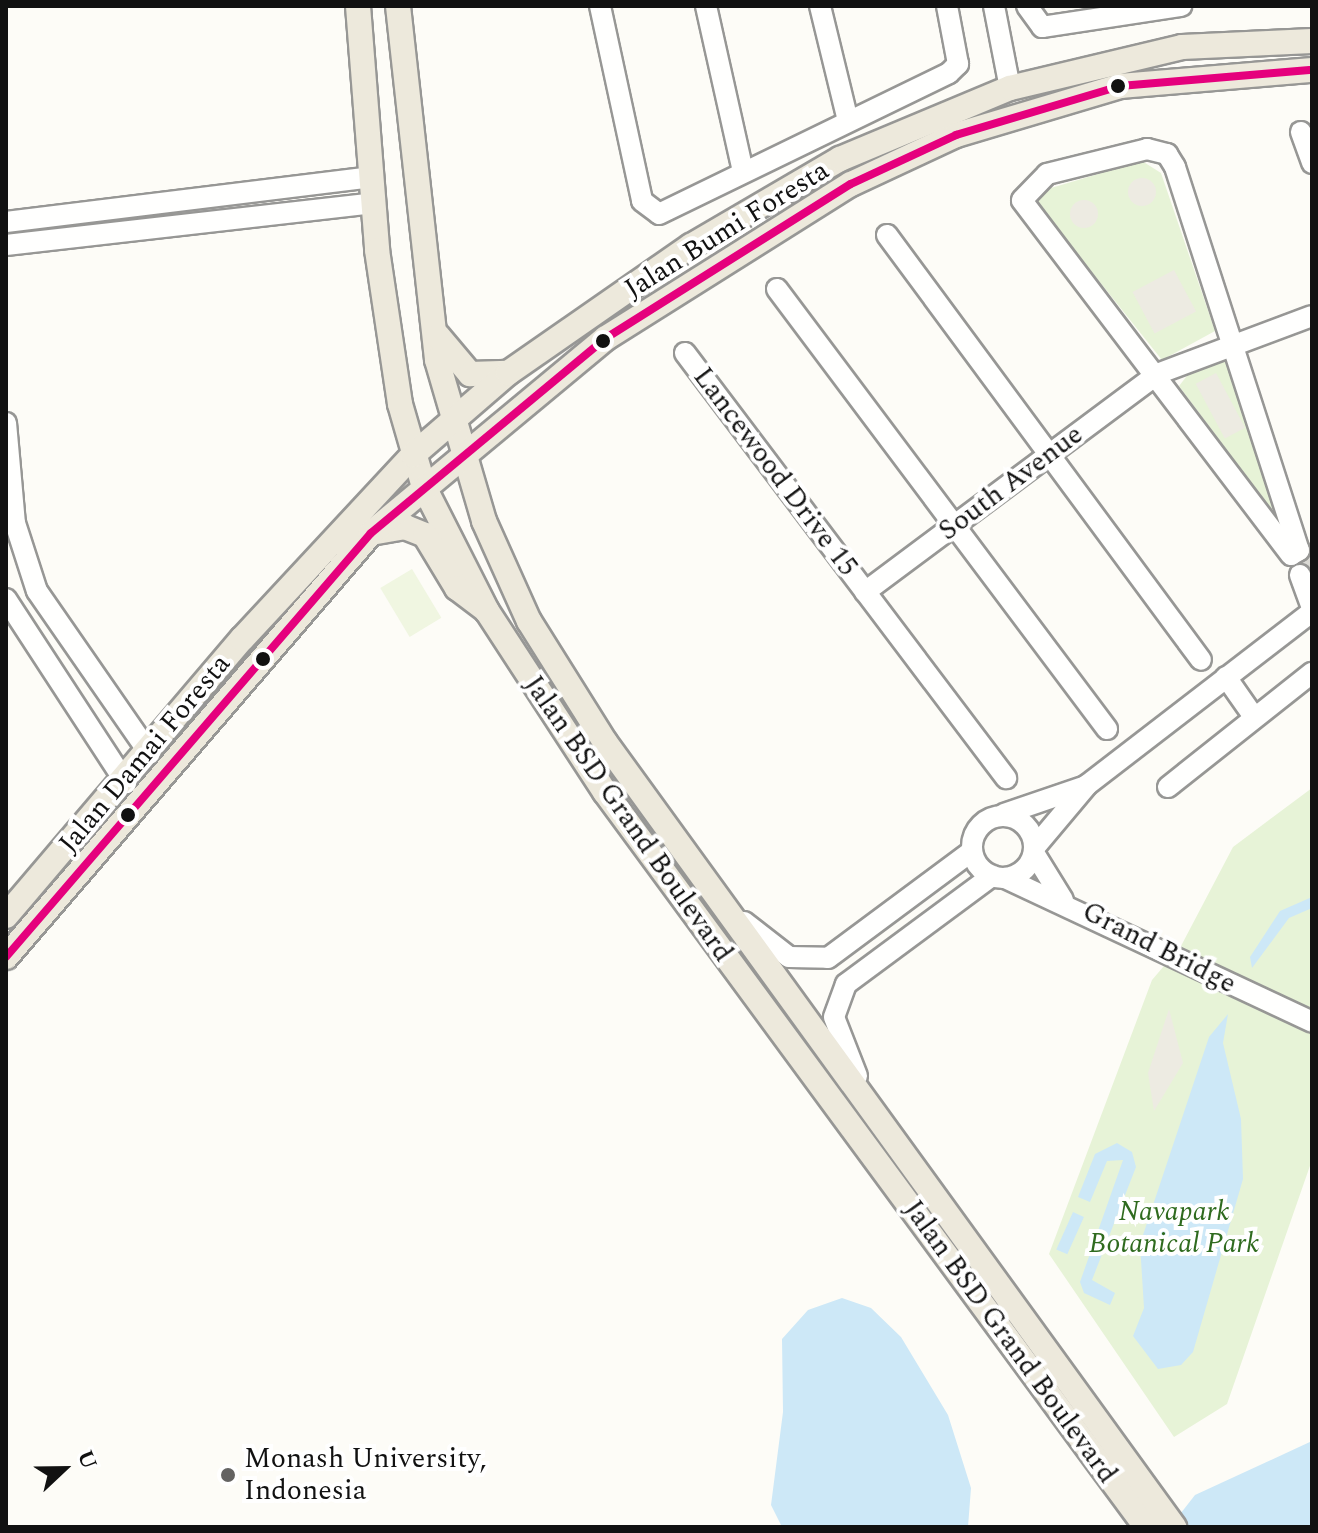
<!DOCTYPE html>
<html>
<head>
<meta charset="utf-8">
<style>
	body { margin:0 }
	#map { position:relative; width:1318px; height:1533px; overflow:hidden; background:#fdfcf7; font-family:Spectral,serif }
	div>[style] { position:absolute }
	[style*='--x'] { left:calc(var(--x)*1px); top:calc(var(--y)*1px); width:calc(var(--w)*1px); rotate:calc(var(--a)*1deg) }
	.green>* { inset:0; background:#e7f3d7 }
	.pitch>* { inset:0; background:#f0f6e1; transform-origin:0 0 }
	.plaza>* { inset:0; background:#edebe2; transform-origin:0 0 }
	.round { border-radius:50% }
	.water>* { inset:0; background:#cde8f7; transform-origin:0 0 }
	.minor-tunnel>* { height:20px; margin-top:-10px; transform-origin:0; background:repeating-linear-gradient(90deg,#dad9d4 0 20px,transparent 0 30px) }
	.roads { filter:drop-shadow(2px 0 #979795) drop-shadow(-2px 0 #979795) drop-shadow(0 2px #979795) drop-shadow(0 -2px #979795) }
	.minor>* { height:20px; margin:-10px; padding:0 10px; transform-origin:10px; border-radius:10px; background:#fffffe }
	.minor>.ring { margin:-10px; padding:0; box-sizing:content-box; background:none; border:20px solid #fffffe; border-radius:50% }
	.major>* { height:24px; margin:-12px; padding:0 12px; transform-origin:12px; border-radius:12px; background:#ede9dc }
	.bus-1>* { height:8px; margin:-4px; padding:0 4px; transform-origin:4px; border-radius:4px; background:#e5007d }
	.dots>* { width:22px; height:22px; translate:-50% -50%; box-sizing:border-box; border:4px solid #fff; border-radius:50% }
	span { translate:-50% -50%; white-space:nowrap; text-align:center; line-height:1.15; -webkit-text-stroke:8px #fff; paint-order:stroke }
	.street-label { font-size:28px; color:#111 }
	.park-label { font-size:28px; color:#2f6b1f; font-style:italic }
	.poi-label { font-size:28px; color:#111 }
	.left { translate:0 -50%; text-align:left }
	.frame { position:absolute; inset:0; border:8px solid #111; pointer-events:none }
	.north { position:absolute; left:24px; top:1429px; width:80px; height:80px; -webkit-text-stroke:6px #fff; paint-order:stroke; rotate:68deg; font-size:22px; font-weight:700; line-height:32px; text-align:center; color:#111 }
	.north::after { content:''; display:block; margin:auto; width:28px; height:36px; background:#111; clip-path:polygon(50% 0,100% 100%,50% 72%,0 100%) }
</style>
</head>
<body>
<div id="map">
	<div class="green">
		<i style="clip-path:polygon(1142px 161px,1161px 173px,1215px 331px,1162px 360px,1036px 202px,1051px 188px)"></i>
		<i style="clip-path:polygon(1221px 359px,1230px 365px,1281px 523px,1179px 386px,1190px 372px)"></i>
		<i style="clip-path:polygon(1312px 788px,1312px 1160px,1227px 1404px,1174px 1437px,1049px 1254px,1152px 980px,1181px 946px,1233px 847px)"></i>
	</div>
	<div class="pitch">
		<i style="left:412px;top:569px;width:57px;height:37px;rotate:59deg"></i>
	</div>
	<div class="plaza">
		<i class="round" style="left:1128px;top:178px;width:28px;height:28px"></i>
		<i class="round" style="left:1070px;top:200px;width:28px;height:28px"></i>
		<i style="left:1174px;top:270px;width:47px;height:47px;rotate:62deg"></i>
		<i style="left:1216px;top:373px;width:62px;height:23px;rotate:62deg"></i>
		<i style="clip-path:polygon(1169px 1009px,1183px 1063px,1154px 1111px,1148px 1073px)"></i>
	</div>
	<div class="water">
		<i style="clip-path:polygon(1312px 897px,1312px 908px,1289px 918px,1252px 968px,1250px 957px,1280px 911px)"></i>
		<i style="clip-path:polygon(1228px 1014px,1223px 1043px,1241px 1119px,1243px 1179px,1193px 1352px,1181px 1365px,1158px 1369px,1133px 1336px,1144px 1308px,1140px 1244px,1209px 1037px)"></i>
		<i style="clip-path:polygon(1117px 1143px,1132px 1152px,1136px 1167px,1092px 1280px,1115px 1293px,1110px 1305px,1084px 1293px,1080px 1282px,1123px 1160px,1107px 1161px,1090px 1202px,1078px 1197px,1095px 1154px)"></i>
		<i style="left:1073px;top:1212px;width:12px;height:41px;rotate:24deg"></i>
		<i style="clip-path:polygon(842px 1298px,871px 1308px,901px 1337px,948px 1415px,971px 1488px,968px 1527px,782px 1527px,771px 1505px,783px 1412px,782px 1339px,808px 1310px)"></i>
		<i style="clip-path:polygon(1312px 1441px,1312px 1527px,1170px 1527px,1195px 1495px)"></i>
	</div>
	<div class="minor-tunnel">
		<i style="--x:1299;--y:550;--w:22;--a:54"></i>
	</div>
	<div class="roads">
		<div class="minor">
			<i style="--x:600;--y:6;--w:199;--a:77.8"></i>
			<i style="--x:642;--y:201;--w:21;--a:37"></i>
			<i style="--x:659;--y:214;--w:322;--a:-25.9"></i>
			<i style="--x:949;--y:73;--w:13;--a:-45"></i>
			<i style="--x:958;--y:64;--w:59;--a:-100.7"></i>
			<i style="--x:706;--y:6;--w:170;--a:77.4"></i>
			<i style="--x:820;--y:6;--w:114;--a:76.3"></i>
			<i style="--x:994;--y:6;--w:84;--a:79"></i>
			<i style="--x:1027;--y:6;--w:26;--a:54"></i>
			<i style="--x:1042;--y:27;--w:141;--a:-8.6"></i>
			<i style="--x:1301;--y:132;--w:33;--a:70"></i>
			<i style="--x:1147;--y:149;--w:21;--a:14"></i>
			<i style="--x:1167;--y:154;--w:15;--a:58"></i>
			<i style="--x:1175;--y:167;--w:403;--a:72.1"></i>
			<i style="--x:1299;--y:550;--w:9;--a:148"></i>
			<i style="--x:1291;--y:555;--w:445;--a:-127.2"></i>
			<i style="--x:1022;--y:200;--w:36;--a:-46"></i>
			<i style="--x:1047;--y:174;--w:103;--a:-14"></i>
			<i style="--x:6;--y:222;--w:367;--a:-7"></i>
			<i style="--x:887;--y:235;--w:528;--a:53.54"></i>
			<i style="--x:6;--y:245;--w:368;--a:-6.5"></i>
			<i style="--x:777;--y:289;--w:550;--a:53.13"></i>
			<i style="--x:685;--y:353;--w:533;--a:52.94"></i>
			<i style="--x:6;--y:423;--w:100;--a:84.9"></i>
			<i style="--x:15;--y:523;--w:71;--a:72.1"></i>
			<i style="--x:37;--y:591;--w:198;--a:55.3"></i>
			<i style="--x:1300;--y:575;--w:35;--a:70"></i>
			<i style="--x:865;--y:592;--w:364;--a:-36.7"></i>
			<i style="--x:1157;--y:374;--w:165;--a:-20.5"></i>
			<i style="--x:6;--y:599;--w:220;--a:56.9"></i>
			<i style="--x:1226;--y:677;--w:49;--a:55"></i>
			<i style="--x:1168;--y:787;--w:184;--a:-38.4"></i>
			<i style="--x:1004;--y:814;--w:83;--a:-18.9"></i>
			<i class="ring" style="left:972px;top:816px;width:42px;height:42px"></i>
			<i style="--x:1035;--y:847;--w:81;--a:-50"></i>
			<i style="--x:1087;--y:785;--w:284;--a:-37.6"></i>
			<i style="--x:1034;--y:853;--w:55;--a:58.3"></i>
			<i style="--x:1005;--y:878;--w:339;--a:25.1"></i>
			<i style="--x:744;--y:922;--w:57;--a:37.9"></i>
			<i style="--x:789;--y:957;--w:39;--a:1"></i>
			<i style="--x:828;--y:958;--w:179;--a:-36.6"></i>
			<i style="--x:857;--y:1076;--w:63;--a:-111.3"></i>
			<i style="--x:834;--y:1017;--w:35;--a:-70"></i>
			<i style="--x:846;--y:984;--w:182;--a:-36.5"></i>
		</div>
		<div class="major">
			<i style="--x:358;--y:6;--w:245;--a:85.5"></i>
			<i style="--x:377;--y:250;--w:156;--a:81.5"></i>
			<i style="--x:400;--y:404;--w:86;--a:73.9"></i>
			<i style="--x:424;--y:487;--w:139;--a:63.1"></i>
			<i style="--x:487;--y:611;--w:216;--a:56.9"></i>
			<i style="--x:605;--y:792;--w:913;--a:53.64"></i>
			<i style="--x:398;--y:6;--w:356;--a:83.7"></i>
			<i style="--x:437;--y:360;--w:168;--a:73.7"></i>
			<i style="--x:484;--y:521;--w:110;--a:65.8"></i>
			<i style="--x:529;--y:621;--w:143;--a:57.9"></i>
			<i style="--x:605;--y:742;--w:970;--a:54.06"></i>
			<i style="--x:438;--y:336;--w:50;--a:49.9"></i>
			<i style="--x:470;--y:374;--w:38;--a:-2"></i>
			<i style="--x:371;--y:533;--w:35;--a:-10"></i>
			<i style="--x:405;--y:527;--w:22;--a:22"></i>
			<i style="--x:425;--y:535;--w:62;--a:58.9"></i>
			<i style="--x:457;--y:588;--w:36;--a:37"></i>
			<i style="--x:6;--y:916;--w:364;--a:-49.6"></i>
			<i style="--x:242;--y:639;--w:251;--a:-47.1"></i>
			<i style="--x:413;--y:455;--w:125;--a:-40.8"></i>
			<i style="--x:508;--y:373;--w:223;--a:-34.8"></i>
			<i style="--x:691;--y:246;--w:173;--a:-30.3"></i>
			<i style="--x:840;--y:159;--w:184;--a:-22.7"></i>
			<i style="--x:1010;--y:88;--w:177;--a:-13.4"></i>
			<i style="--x:1182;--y:47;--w:130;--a:-2.6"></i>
			<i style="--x:6;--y:957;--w:559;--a:-49.28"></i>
			<i style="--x:371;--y:533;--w:305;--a:-39.7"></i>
			<i style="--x:606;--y:338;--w:289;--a:-32.2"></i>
			<i style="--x:851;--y:184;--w:116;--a:-25"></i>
			<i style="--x:956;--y:135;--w:171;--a:-16.6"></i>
			<i style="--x:1120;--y:86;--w:193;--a:-4.8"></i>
		</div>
	</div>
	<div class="bus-1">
		<i style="--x:6;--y:957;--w:559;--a:-49.28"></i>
		<i style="--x:371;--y:533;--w:305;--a:-39.7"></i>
		<i style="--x:606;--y:338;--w:289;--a:-32.2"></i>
		<i style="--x:851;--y:184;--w:116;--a:-25"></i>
		<i style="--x:956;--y:135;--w:171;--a:-16.6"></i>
		<i style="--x:1120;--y:86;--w:193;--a:-4.8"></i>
	</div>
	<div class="dots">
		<i style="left:1118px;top:86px;background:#111"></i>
		<i style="left:603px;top:341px;background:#111"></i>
		<i style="left:263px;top:659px;background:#111"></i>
		<i style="left:128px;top:815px;background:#111"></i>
		<i style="left:228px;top:1475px;background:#646362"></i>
	</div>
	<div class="street-label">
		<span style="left:727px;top:230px;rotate:-32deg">Jalan Bumi Foresta</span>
		<span style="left:775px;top:472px;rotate:53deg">Lancewood Drive 15</span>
		<span style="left:1011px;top:483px;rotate:-37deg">South Avenue</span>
		<span style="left:145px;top:754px;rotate:-50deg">Jalan Damai Foresta</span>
		<span style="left:628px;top:819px;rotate:55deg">Jalan BSD Grand Boulevard</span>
		<span style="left:1159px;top:948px;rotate:27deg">Grand Bridge</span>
		<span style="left:1010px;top:1342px;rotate:54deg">Jalan BSD Grand Boulevard</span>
	</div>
	<div class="park-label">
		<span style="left:1174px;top:1228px">Navapark<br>Botanical Park</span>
	</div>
	<div class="poi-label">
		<span class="left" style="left:244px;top:1475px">Monash University,<br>Indonesia</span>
	</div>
	<div class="frame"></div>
	<div class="north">U</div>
</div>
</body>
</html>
